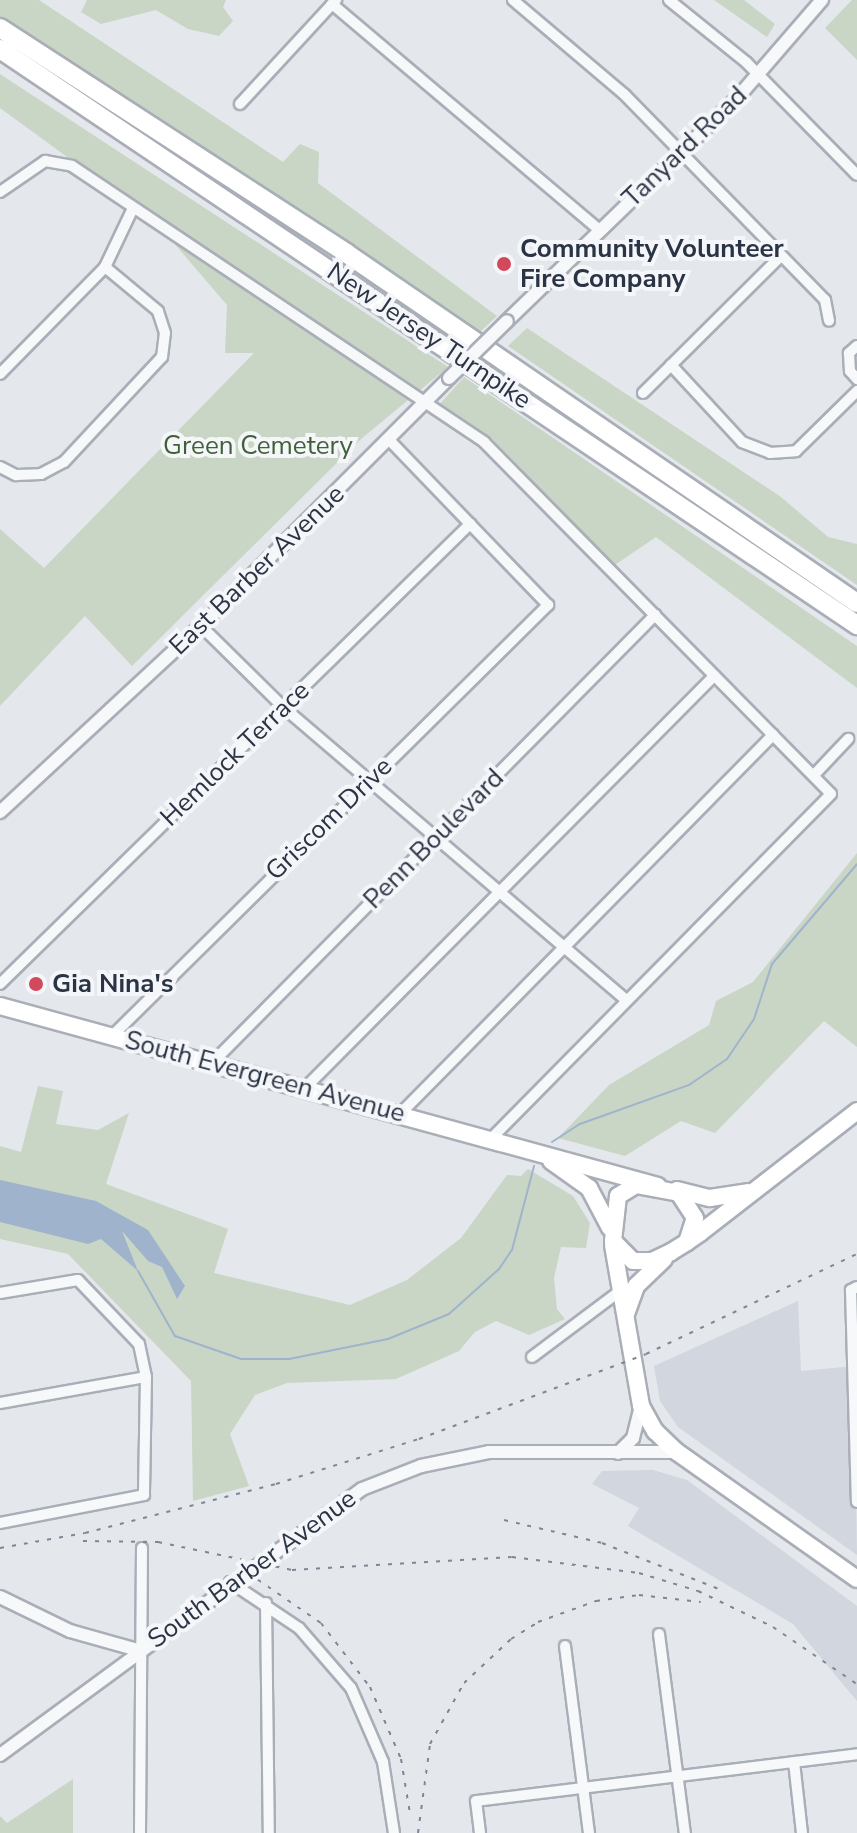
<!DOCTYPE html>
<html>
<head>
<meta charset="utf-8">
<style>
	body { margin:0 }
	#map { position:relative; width:857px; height:1833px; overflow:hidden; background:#e4e7ec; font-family:"Nunito Sans",sans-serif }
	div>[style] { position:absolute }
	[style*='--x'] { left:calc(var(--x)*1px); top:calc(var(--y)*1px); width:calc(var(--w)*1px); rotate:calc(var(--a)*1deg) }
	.built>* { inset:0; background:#d2d6de }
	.green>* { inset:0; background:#c9d6c5 }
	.water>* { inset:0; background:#9fb4cc }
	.stream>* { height:2px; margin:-1px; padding:0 1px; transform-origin:1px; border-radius:1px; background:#9fb4cc }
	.roads { filter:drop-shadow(2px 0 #a9aeb7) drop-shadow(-2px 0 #a9aeb7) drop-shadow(0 2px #a9aeb7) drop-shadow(0 -2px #a9aeb7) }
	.minor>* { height:10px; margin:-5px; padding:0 5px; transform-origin:5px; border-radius:5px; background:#f7f8fa }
	.tertiary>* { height:12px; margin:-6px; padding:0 6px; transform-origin:6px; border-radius:6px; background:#f7f8fa }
	.primary>* { height:16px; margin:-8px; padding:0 8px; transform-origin:8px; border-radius:8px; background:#fff }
	.motorway>* { height:18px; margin:-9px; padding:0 9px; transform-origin:9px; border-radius:9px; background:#fff }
	.rail>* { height:2px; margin-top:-1px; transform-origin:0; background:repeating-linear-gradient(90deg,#7d8696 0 4px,transparent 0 12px) }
	.bridges { filter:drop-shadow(2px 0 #a9aeb7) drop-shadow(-2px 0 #a9aeb7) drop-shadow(0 2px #a9aeb7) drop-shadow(0 -2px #a9aeb7) }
	.tertiary-bridge>* { height:12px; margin:-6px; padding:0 6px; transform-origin:6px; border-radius:6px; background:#f7f8fa }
	.dots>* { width:22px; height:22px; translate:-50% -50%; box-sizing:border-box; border:4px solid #f4f6f9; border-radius:50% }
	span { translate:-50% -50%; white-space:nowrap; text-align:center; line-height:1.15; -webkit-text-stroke:8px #f4f6f9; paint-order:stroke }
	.street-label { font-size:26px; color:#2b3445 }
	.poi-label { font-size:26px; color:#2b3445; font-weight:700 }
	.left { translate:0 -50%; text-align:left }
	.park-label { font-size:26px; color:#3f6138 }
</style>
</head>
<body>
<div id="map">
	<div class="built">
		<i style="clip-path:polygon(798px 1301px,801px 1371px,854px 1366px,857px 1555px,678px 1427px,660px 1401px,654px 1366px)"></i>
		<i style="clip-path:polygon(653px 1470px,687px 1480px,857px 1606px,857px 1701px,793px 1624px,628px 1526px,639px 1508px,592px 1484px,602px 1471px)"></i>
	</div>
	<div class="green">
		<i style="clip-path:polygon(0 0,39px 0,283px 162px,300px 144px,319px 152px,318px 183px,497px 316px,478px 334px,0 19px)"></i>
		<i style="clip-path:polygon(87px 0,226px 0,223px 7px,233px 21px,219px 36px,188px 29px,156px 10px,101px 24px,81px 12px)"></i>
		<i style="clip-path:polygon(714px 0,744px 0,775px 24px,767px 37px)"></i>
		<i style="clip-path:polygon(852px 0,857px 0,857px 60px,825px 28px)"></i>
		<i style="clip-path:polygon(0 74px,448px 367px,361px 439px,132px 666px,85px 616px,0 706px,0 529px,44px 568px,254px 353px,225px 353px,227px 305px,155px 221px,0 108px)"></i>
		<i style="clip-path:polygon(527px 328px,781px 497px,828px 537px,857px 544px,857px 585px,508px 346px)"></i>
		<i style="clip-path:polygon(464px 377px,857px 646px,857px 688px,656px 537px,615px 565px,493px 440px,440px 404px)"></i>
		<i style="clip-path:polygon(857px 853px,857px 1047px,824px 1021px,715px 1133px,681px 1121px,625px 1156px,558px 1138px,609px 1085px,709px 1025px,716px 1001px,753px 982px)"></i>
		<i style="clip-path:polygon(38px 1086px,63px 1091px,56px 1124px,98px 1130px,129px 1113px,106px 1184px,228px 1229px,214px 1273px,350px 1305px,407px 1280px,461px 1238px,507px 1175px,521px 1176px,528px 1169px,573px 1196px,590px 1223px,586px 1248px,561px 1247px,554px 1278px,557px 1309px,565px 1319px,529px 1335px,496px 1321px,475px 1332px,459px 1351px,396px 1379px,287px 1383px,255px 1395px,230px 1434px,249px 1486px,193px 1501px,191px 1381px,68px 1254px,0 1239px,0 1146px,21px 1152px)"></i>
		<i style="clip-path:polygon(73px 1779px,73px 1833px,0 1833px,0 1816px,7px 1823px)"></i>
	</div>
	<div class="water">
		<i style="clip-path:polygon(0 1180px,96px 1201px,148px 1230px,185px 1286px,177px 1299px,162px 1267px,148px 1261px,122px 1231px,138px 1271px,101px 1239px,88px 1244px,0 1222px)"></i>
	</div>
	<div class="stream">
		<i style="--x:552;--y:1142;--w:33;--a:-33"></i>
		<i style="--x:580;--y:1124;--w:116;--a:-19.7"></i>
		<i style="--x:689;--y:1085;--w:46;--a:-34.4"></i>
		<i style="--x:727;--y:1059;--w:48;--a:-56"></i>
		<i style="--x:754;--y:1019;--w:58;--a:-71.9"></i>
		<i style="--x:772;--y:964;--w:131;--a:-49.6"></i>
		<i style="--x:138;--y:1271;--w:75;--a:60.4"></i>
		<i style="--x:175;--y:1336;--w:70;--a:19.2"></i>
		<i style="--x:241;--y:1359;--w:48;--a:0"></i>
		<i style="--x:289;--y:1359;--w:101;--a:-11.4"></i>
		<i style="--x:388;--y:1339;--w:66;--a:-22.3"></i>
		<i style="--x:449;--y:1314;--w:67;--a:-42"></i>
		<i style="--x:499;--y:1269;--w:23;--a:-56"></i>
		<i style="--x:512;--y:1250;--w:87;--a:-75.3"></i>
	</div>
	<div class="roads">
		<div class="minor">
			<i style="--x:513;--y:0;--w:145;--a:40.3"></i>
			<i style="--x:624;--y:94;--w:288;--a:45.7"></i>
			<i style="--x:825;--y:300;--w:21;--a:79"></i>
			<i style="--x:669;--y:0;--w:99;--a:38.8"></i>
			<i style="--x:746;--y:62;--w:158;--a:45.5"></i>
			<i style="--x:332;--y:4;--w:350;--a:40.2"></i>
			<i style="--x:240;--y:104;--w:142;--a:-47.3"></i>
			<i style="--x:0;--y:192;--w:55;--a:-34.6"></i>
			<i style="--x:45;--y:161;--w:27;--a:10"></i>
			<i style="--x:72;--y:166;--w:496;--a:33.8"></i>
			<i style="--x:484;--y:442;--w:494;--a:45.4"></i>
			<i style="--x:831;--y:794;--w:487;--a:134.6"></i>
			<i style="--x:857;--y:346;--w:11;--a:139"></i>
			<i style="--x:849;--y:353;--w:18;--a:87"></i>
			<i style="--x:850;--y:371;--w:11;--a:49"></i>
			<i style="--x:671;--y:365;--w:105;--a:47.3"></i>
			<i style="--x:742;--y:442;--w:30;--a:21"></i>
			<i style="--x:770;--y:453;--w:26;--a:-4"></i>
			<i style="--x:796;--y:451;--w:86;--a:-44.5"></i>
			<i style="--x:0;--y:374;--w:150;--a:-45.5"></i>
			<i style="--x:105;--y:267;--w:65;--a:-64.6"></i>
			<i style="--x:643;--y:393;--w:194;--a:-44.8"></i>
			<i style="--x:0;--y:467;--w:18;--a:27"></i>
			<i style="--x:16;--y:475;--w:25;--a:-2"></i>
			<i style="--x:41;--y:474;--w:26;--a:-28"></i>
			<i style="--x:64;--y:462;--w:144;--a:-47"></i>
			<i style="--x:162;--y:357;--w:24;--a:-83"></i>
			<i style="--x:165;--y:333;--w:23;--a:-108"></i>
			<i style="--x:158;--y:311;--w:69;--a:-140.3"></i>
			<i style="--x:201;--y:626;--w:115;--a:44.6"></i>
			<i style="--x:283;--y:707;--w:451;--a:40.5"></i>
			<i style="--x:814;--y:775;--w:50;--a:-46.6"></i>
			<i style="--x:0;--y:984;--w:658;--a:-44.38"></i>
			<i style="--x:113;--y:1035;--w:612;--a:-44.67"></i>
			<i style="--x:548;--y:605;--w:229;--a:-133.9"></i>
			<i style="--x:213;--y:1062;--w:629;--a:-45.32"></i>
			<i style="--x:305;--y:1088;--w:581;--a:-45.21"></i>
			<i style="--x:400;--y:1114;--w:532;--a:-45.46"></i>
			<i style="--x:857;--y:1287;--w:7;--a:153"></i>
			<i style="--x:851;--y:1290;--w:212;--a:88.4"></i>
			<i style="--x:0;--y:1293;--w:79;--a:-9.5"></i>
			<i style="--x:78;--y:1280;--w:88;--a:46.4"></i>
			<i style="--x:139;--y:1344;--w:34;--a:78"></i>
			<i style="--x:146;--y:1377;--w:118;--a:91"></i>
			<i style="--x:144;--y:1495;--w:147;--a:169"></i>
			<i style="--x:532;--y:1357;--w:110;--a:-36.9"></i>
			<i style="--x:0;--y:1403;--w:148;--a:-10.1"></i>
			<i style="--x:230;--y:1582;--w:83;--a:33.7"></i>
			<i style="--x:299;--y:1628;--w:79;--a:49.1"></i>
			<i style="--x:351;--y:1688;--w:81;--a:66.6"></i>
			<i style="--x:383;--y:1762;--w:72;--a:81.2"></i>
			<i style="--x:266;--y:1603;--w:230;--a:89.3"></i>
			<i style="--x:659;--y:1634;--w:201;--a:82.6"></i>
			<i style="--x:565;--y:1646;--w:189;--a:82.7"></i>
			<i style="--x:794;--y:1762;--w:71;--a:83.6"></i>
			<i style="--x:140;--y:1833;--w:285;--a:-89.6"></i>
			<i style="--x:480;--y:1833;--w:32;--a:-97"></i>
			<i style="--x:476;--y:1801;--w:384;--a:-7"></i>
		</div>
		<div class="tertiary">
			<i style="--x:507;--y:321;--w:323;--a:-44.1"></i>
			<i style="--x:739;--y:96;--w:127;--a:-49.2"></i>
			<i style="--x:0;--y:812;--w:274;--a:-42.8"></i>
			<i style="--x:201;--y:626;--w:351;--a:-45"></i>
			<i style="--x:618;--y:1453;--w:21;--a:-45"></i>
			<i style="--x:633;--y:1438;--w:33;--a:-76"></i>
			<i style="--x:0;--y:1597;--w:78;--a:25.9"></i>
			<i style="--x:70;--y:1631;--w:74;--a:15.7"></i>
			<i style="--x:0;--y:1755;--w:449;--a:-36.3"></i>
			<i style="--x:362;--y:1489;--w:63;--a:-21.3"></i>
			<i style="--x:421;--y:1466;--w:69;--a:-11.6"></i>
			<i style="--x:489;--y:1452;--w:188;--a:0"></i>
		</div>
		<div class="primary">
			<i style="--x:0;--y:1006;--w:682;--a:15.3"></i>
			<i style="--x:551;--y:1161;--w:47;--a:35.4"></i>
			<i style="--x:589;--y:1188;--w:45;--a:62.3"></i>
			<i style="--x:677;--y:1190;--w:34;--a:14"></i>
			<i style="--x:710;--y:1198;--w:38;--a:-9"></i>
			<i style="--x:687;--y:1242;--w:25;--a:-72"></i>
			<i style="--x:695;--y:1218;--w:30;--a:-123"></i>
			<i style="--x:679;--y:1193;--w:44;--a:-169.5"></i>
			<i style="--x:636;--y:1185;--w:21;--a:149"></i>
			<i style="--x:618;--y:1196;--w:45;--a:96.3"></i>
			<i style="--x:613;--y:1241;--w:28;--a:45"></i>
			<i style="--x:633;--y:1261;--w:19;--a:0"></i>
			<i style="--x:652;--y:1261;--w:21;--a:-25"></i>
			<i style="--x:671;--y:1252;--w:19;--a:-32"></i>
			<i style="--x:687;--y:1242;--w:16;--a:-35"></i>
			<i style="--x:700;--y:1233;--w:199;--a:-37.8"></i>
			<i style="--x:613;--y:1245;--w:163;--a:80.1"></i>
			<i style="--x:641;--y:1406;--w:29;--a:61"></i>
			<i style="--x:655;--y:1431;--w:30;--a:44"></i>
			<i style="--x:677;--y:1452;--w:220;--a:35.2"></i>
			<i style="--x:626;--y:1314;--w:30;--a:-70"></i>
			<i style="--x:636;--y:1286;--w:39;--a:-44"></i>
		</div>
		<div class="motorway">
			<i style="--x:0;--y:28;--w:413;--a:33"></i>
			<i style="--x:346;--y:253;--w:619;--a:34.41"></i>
			<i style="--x:0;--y:49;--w:1033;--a:33.91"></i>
		</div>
	</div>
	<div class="rail">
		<i style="--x:504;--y:1520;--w:101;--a:13.2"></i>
		<i style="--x:602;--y:1543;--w:131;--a:21.5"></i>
		<i style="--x:83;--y:1541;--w:75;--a:0.8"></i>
		<i style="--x:158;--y:1542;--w:137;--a:11.8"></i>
		<i style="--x:292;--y:1570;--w:220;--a:-3.4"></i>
		<i style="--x:512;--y:1557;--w:128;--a:7.2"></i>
		<i style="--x:639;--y:1573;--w:62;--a:17"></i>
		<i style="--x:698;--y:1591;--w:83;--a:25.6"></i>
		<i style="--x:773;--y:1627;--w:102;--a:34.2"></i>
		<i style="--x:0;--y:1548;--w:86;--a:-10"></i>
		<i style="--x:85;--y:1533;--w:197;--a:-14.4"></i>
		<i style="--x:276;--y:1484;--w:150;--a:-17.5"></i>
		<i style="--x:419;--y:1439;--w:242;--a:-20.5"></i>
		<i style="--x:646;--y:1354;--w:233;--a:-25.4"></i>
		<i style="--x:238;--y:1566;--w:101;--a:34.5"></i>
		<i style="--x:321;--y:1623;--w:81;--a:52.6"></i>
		<i style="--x:370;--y:1687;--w:78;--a:66.7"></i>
		<i style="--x:401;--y:1759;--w:56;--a:80.7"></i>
		<i style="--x:418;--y:1833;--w:90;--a:-82.3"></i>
		<i style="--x:430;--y:1744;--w:70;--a:-60.9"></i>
		<i style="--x:464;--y:1683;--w:64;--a:-43.1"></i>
		<i style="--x:511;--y:1639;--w:32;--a:-32"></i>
		<i style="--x:538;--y:1622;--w:62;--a:-19.9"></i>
		<i style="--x:596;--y:1601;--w:43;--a:-7.9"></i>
		<i style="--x:639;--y:1595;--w:62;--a:6.4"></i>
	</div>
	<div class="bridges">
		<div class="tertiary-bridge">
			<i style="--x:449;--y:378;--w:81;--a:-44.5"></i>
		</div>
	</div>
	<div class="dots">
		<i style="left:504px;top:264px;background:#d1495b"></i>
		<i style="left:36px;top:984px;background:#d1495b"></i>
	</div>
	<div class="street-label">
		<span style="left:685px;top:147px;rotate:-44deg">Tanyard Road</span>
		<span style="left:429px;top:336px;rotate:34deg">New Jersey Turnpike</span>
		<span style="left:257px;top:570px;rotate:-44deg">East Barber Avenue</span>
		<span style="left:235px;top:754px;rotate:-44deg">Hemlock Terrace</span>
		<span style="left:329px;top:819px;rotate:-44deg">Griscom Drive</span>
		<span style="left:434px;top:839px;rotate:-45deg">Penn Boulevard</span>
		<span style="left:265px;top:1077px;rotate:15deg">South Evergreen Avenue</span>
		<span style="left:252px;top:1569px;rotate:-36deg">South Barber Avenue</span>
	</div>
	<div class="poi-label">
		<span class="left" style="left:520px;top:264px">Community Volunteer<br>Fire Company</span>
		<span class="left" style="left:52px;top:984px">Gia Nina's</span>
	</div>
	<div class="park-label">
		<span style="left:258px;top:446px">Green Cemetery</span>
	</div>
</div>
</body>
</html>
